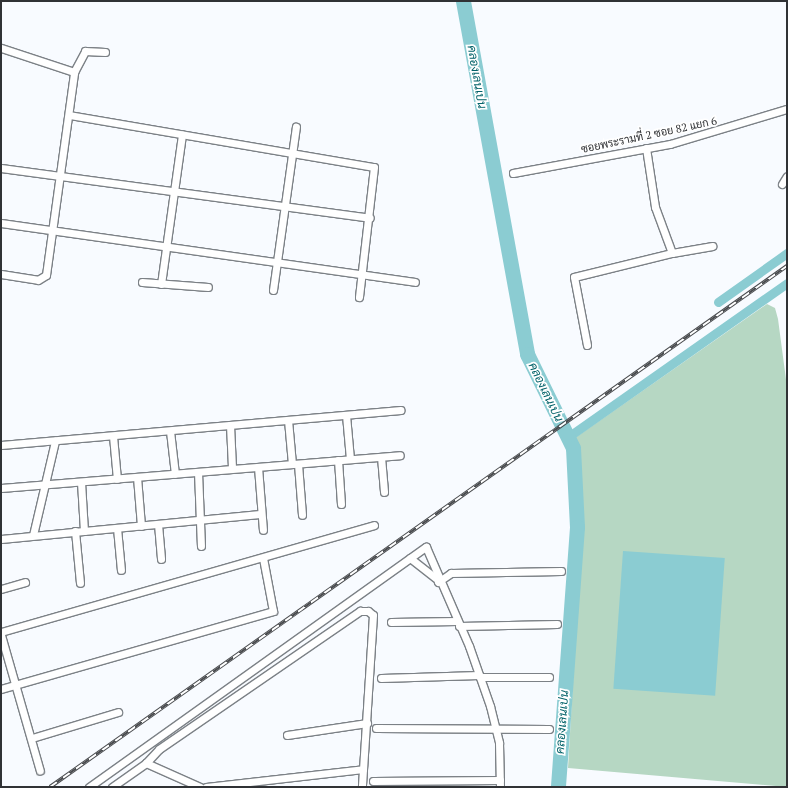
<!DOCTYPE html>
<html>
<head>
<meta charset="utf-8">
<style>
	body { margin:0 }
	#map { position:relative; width:788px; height:788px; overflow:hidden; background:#f8fbff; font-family:"PT Serif",Sarabun,serif }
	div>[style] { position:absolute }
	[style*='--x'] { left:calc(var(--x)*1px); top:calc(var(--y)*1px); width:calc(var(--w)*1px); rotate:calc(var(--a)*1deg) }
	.green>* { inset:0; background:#b6d7c3 }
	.water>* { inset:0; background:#8bccd2; transform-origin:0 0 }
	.canal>* { height:9px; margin:-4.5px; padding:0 4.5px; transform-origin:4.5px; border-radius:4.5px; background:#8bccd2 }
	.river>* { height:15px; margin:-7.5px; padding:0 7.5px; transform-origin:7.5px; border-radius:7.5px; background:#8bccd2 }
	.roads { filter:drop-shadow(1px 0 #7c8186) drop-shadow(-1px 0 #7c8186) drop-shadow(0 1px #7c8186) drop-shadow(0 -1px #7c8186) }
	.minor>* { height:7px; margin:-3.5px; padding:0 3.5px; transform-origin:3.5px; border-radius:3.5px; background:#fff }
	.rail>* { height:4px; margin-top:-2px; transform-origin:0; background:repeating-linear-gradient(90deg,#fff 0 8px,#494b4e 0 16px); box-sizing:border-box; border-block:1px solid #494b4e }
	span { translate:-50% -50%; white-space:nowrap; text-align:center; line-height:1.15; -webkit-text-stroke:3.5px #fff; paint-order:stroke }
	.street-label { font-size:11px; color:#303235 }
	.water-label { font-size:12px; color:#006168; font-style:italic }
	.frame { position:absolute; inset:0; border:2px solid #303235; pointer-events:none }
</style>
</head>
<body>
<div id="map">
	<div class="green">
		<i style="clip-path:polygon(767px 304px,775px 308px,778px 319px,787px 387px,787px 787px,568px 768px,580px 561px,581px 498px,575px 438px)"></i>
	</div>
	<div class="water">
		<i style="left:623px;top:551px;width:102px;height:138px;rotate:4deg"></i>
	</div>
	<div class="canal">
		<i style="--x:718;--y:302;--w:85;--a:-35.4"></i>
		<i style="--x:568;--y:437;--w:268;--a:-35.1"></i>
	</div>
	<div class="river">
		<i style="--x:463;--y:1;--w:359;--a:79.7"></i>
		<i style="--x:527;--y:354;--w:105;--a:63.9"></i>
		<i style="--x:573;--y:448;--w:79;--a:87.1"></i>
		<i style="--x:577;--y:527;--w:261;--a:94.2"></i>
	</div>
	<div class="roads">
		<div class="minor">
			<i style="--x:1;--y:48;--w:77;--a:18.2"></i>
			<i style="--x:69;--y:115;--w:309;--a:9.7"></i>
			<i style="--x:374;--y:167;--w:131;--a:96.6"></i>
			<i style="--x:646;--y:148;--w:60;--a:81.3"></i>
			<i style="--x:655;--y:207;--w:49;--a:69.7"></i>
			<i style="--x:672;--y:253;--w:41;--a:-9.9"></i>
			<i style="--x:1;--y:168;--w:372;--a:7.7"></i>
			<i style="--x:513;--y:173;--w:160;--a:-10.5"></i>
			<i style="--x:670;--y:144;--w:122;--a:-16.7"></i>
			<i style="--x:782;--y:184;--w:9;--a:-58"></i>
			<i style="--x:1;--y:223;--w:418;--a:8.1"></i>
			<i style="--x:1;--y:274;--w:37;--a:9"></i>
			<i style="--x:38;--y:280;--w:9;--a:-32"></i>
			<i style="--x:46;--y:275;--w:205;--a:-82.1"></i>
			<i style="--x:74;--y:72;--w:24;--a:-62"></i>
			<i style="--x:85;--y:51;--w:20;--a:3"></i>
			<i style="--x:142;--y:282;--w:66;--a:4.3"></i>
			<i style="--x:161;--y:284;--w:151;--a:-82"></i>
			<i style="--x:273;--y:290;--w:165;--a:-82"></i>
			<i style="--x:587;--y:345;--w:69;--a:-100.8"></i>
			<i style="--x:574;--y:277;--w:101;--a:-13.8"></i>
			<i style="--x:346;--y:415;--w:44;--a:84.8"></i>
			<i style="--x:288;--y:420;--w:44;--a:84.8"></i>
			<i style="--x:230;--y:425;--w:43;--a:87.3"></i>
			<i style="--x:170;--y:431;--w:43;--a:83.4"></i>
			<i style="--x:113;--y:436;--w:43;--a:84.7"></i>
			<i style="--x:1;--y:445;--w:401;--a:-5"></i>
			<i style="--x:381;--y:457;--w:35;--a:85"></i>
			<i style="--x:338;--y:460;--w:44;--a:86.1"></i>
			<i style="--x:298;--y:464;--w:51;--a:85.5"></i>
			<i style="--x:258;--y:467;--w:63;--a:85.5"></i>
			<i style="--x:198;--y:472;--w:74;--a:87.7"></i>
			<i style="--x:137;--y:477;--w:49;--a:85.3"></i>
			<i style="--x:81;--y:482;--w:49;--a:86.5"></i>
			<i style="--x:1;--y:488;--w:400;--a:-4.7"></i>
			<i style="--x:158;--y:524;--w:35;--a:85"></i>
			<i style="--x:117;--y:528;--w:42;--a:84.6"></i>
			<i style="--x:75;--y:531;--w:52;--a:84.5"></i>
			<i style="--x:33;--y:535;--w:97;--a:-76.8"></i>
			<i style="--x:1;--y:539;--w:260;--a:-5.5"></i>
			<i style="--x:410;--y:558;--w:34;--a:38"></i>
			<i style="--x:438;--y:582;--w:16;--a:-35"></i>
			<i style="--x:451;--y:573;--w:110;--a:-1"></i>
			<i style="--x:1;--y:589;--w:25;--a:-16"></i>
			<i style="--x:391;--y:622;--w:66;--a:-0.9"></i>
			<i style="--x:459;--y:626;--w:98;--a:-1.2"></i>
			<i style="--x:1;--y:632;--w:388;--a:-16"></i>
			<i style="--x:1;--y:635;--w:141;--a:74"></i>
			<i style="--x:480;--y:677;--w:69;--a:0"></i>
			<i style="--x:381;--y:678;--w:98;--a:-1.8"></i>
			<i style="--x:1;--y:689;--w:283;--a:-16"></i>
			<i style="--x:273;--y:611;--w:54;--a:-100.7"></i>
			<i style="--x:376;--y:728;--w:173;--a:0.3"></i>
			<i style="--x:287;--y:735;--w:81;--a:-8.5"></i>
			<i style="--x:32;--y:738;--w:90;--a:-16.8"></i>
			<i style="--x:146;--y:763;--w:59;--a:24"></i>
			<i style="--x:373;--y:781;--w:127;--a:-0.5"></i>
			<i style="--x:89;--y:787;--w:414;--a:-35.5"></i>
			<i style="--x:426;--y:547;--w:108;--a:66.5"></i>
			<i style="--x:469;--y:646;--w:64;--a:70.7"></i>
			<i style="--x:490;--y:706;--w:38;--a:76"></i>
			<i style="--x:499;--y:743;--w:44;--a:88.7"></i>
			<i style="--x:112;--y:787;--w:42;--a:-35.2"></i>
			<i style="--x:146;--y:763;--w:19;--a:-47"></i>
			<i style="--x:159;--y:749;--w:244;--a:-34.5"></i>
			<i style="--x:360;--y:611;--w:8;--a:0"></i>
			<i style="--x:368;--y:611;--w:6;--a:39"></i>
			<i style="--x:373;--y:615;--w:172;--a:93.7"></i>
			<i style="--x:206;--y:787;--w:158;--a:-6.5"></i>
		</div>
	</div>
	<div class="rail">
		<i style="--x:50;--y:787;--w:903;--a:-35.26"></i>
	</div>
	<div class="street-label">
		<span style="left:649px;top:135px;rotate:-12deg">ซอยพระรามที่ 2 ซอย 82 แยก 6</span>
	</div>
	<div class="water-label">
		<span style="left:477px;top:77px;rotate:80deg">คลองเลนเปน</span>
		<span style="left:546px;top:392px;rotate:64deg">คลองเลนเปน</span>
		<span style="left:562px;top:722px;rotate:-86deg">คลองเลนเปน</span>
	</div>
	<div class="frame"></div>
</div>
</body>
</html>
